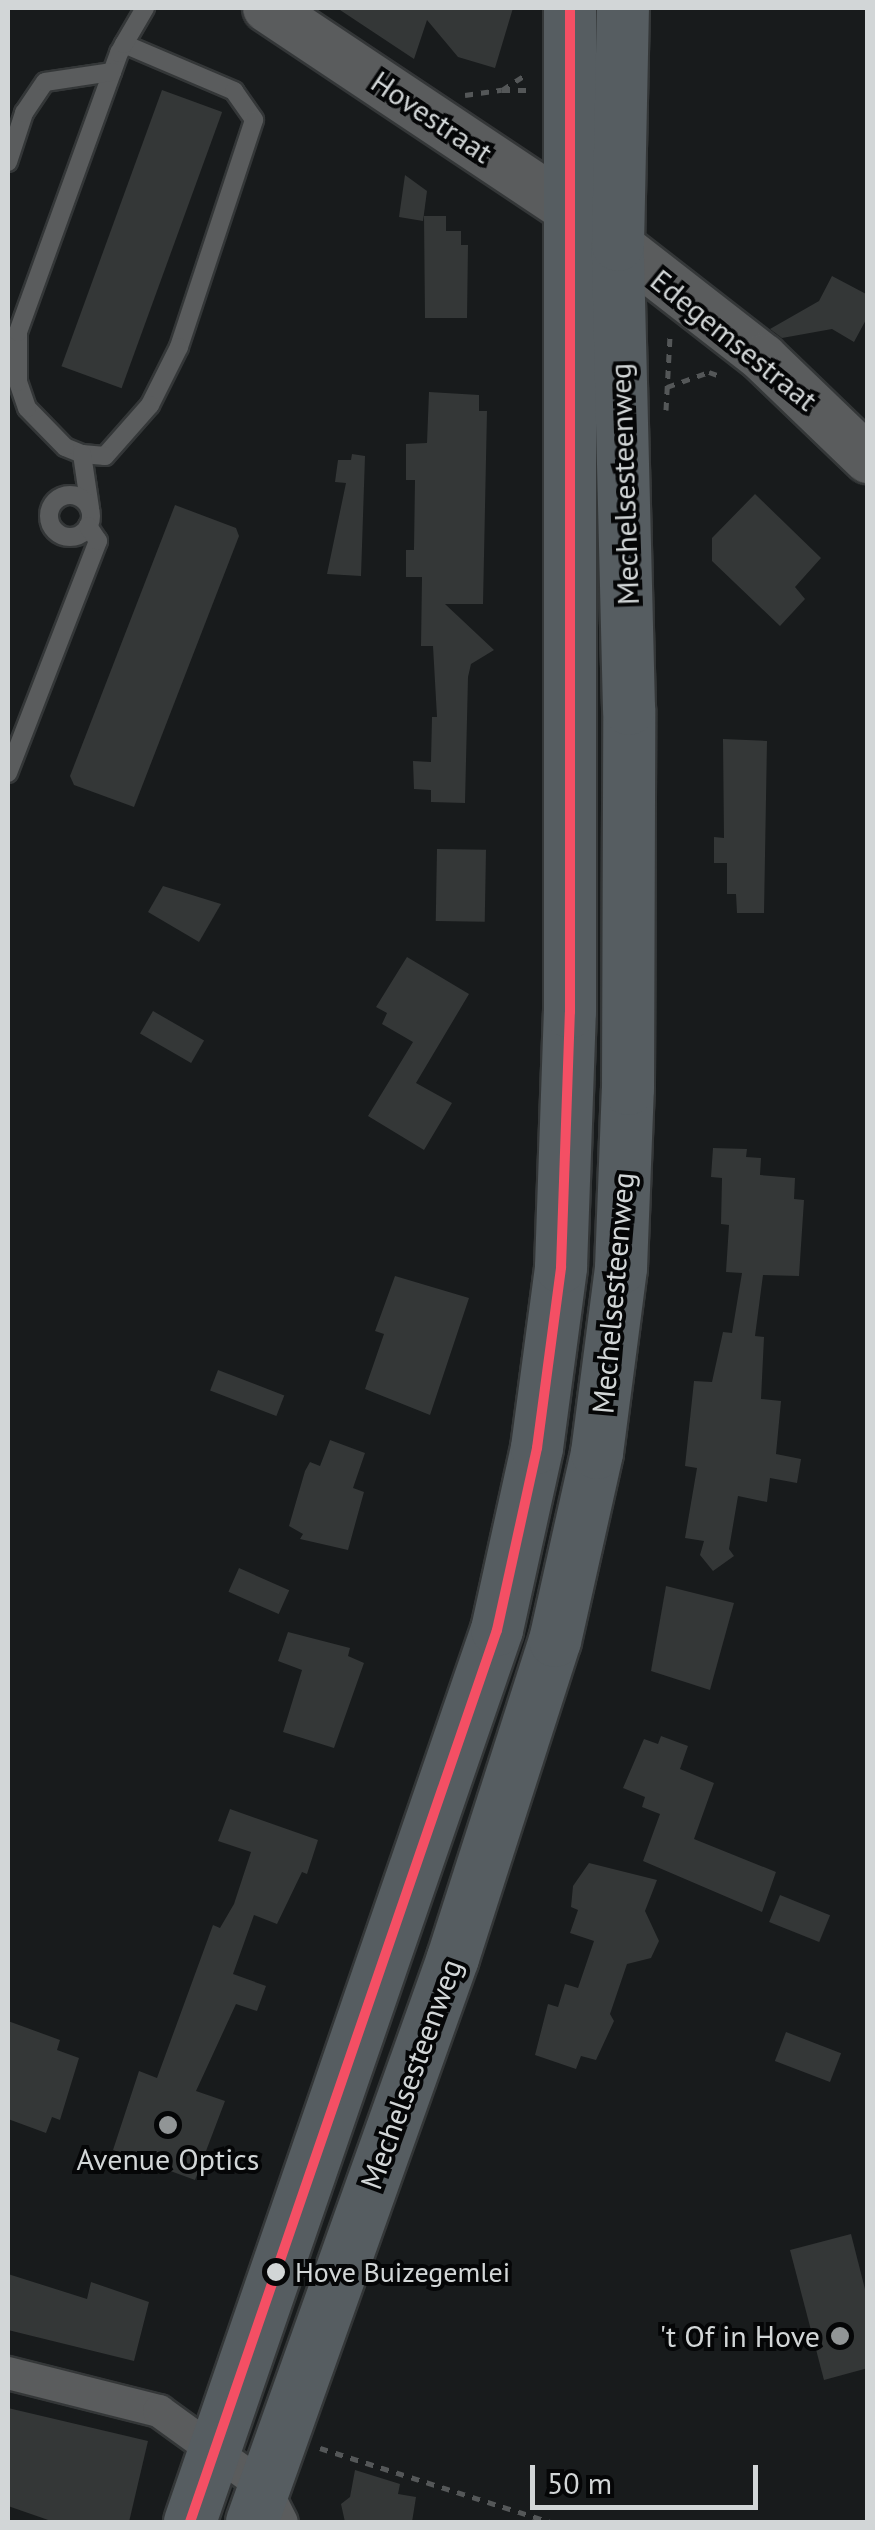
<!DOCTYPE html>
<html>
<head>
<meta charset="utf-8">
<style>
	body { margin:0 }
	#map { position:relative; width:875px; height:2530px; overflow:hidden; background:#181b1c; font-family:"PT Sans",sans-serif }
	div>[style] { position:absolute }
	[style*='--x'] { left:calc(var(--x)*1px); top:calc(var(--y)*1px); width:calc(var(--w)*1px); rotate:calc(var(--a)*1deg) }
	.building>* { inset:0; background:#343737; transform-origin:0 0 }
	.path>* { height:5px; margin-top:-2.5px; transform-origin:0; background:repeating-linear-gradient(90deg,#545758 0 8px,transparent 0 16px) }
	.roads { filter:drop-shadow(2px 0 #343738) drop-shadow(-2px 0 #343738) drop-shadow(0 2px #343738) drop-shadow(0 -2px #343738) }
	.lane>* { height:18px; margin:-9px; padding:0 9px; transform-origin:9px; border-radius:9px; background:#5a5c5d }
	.lane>.ring { margin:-9px; padding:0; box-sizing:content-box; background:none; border:18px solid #5a5c5d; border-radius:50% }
	.street>* { height:32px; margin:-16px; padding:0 16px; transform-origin:16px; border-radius:16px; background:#5a5c5d }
	.secondary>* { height:48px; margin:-24px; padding:0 24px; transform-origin:24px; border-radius:24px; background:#5a5c5d }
	.primary>* { height:52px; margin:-26px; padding:0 26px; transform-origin:26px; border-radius:26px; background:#565d61 }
	.bus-1>* { height:10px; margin:-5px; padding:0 5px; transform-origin:5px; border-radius:5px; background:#f44f64 }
	.dots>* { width:28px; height:28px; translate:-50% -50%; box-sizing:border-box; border:5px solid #050607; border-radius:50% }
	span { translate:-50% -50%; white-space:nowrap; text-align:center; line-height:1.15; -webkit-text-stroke:8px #050607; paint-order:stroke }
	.bus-label { font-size:28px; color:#d2d6d7 }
	.left { translate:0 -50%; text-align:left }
	.street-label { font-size:30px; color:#d2d6d7 }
	.poi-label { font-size:30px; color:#d2d6d7 }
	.right { translate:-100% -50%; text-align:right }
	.frame { position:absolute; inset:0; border:10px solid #d2d6d7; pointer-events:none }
	.scale { position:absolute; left:530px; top:2465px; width:228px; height:45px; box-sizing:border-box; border:5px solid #d2d6d7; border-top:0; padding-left:12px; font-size:30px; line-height:35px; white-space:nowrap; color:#d2d6d7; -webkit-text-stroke:8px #050607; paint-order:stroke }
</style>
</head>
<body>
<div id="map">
	<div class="building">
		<i style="clip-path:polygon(337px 8px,513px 8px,495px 68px,458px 57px,427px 20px,414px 59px)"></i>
		<i style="left:162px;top:90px;width:64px;height:294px;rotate:20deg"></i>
		<i style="clip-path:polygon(405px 175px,427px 191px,423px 221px,399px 217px)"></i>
		<i style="clip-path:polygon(424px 216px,446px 216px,446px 231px,461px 231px,461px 245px,468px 245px,467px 318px,425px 318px)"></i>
		<i style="clip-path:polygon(832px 276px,868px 295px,868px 316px,854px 342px,832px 329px,782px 338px,770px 329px,819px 301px)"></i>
		<i style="clip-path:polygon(429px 392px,479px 395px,479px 411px,487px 411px,483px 604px,445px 604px,494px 650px,471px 664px,468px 677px,465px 803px,431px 802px,431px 790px,414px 789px,413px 761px,431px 762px,432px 717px,437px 717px,433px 646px,421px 646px,422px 577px,406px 577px,406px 550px,414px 550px,415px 480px,406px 480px,406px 444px,427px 443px)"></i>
		<i style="clip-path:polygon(352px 454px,365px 456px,361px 576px,327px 574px,346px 483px,335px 482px,338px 460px,351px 460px)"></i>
		<i style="clip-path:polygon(755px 494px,821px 558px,795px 587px,805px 599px,780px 626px,712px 561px,712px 538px)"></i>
		<i style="clip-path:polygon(175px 505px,236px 528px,239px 536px,134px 807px,74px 785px,70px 776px)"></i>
		<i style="clip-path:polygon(723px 739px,767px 741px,764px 913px,737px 913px,736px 894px,727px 894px,727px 863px,714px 863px,714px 837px,724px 838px)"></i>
		<i style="left:437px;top:849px;width:49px;height:72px;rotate:1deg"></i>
		<i style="clip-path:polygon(163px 886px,221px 904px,199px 942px,148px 912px)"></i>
		<i style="clip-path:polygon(407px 957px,469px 994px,416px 1083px,452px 1103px,424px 1150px,368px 1116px,413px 1042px,382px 1024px,387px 1013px,376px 1007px)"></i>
		<i style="left:153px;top:1011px;width:59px;height:26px;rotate:30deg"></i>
		<i style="clip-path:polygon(713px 1148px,747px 1149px,746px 1157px,761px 1158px,760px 1175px,795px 1178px,794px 1199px,804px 1200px,799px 1276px,763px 1275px,755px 1336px,764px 1337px,761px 1399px,781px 1401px,776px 1454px,801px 1459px,797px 1483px,770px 1478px,767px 1502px,738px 1496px,729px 1549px,734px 1556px,713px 1571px,700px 1555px,704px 1541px,685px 1538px,697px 1468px,685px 1466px,694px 1381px,712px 1382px,723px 1332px,732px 1333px,742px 1273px,726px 1272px,729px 1225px,721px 1224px,722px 1178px,711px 1177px)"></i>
		<i style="clip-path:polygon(395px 1276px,469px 1298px,430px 1415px,365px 1389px,384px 1334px,375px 1331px)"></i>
		<i style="left:218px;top:1370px;width:71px;height:22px;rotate:21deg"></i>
		<i style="clip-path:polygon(330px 1440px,365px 1453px,353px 1488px,364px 1492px,348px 1550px,300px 1539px,303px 1534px,289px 1526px,305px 1471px,310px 1462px,320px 1466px)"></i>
		<i style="left:239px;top:1568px;width:55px;height:26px;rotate:24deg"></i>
		<i style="clip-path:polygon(666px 1586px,734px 1603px,710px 1690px,651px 1671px)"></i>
		<i style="clip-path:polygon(288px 1632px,350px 1648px,348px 1656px,364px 1663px,334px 1748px,283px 1732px,302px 1670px,278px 1661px)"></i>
		<i style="clip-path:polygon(661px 1736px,688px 1746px,680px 1769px,714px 1783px,694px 1839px,776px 1872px,762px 1912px,643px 1861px,660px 1814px,642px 1807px,645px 1797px,623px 1788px,644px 1739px,658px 1744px)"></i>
		<i style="clip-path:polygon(230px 1809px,318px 1840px,307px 1874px,302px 1872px,277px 1924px,254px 1915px,233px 1974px,266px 1986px,257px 2011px,236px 2004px,196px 2091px,225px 2101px,195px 2180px,113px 2150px,139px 2071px,157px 2078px,213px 1925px,220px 1928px,234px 1904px,251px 1852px,218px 1841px)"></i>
		<i style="clip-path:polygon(589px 1863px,657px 1880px,645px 1911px,659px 1941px,651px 1958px,627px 1964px,610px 2014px,614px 2021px,596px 2060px,581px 2056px,576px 2069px,535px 2055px,548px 2004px,558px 2007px,565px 1984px,578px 1988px,594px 1941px,570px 1933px,578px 1910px,571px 1907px,573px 1886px)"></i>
		<i style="left:780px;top:1895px;width:54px;height:29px;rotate:22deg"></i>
		<i style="clip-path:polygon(8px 2021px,60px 2040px,57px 2050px,79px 2058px,60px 2120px,52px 2117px,46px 2133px,8px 2119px)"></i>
		<i style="left:786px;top:2032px;width:59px;height:31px;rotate:21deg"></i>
		<i style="clip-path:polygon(851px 2234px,868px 2301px,868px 2368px,824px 2380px,790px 2250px)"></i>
		<i style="clip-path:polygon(8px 2274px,87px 2299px,91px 2282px,149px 2302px,134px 2361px,8px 2330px)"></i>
		<i style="clip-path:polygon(8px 2408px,148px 2441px,129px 2522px,54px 2522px,8px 2506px)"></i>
		<i style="clip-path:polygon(355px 2470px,400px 2484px,398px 2494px,416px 2497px,412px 2522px,345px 2522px,341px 2504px,350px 2497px)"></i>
	</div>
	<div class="path">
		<i style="--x:502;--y:90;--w:27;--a:0"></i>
		<i style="--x:465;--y:95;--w:37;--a:-8"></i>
		<i style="--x:502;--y:90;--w:27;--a:-33"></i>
		<i style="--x:667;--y:387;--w:45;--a:-19.7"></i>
		<i style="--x:709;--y:372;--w:15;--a:20"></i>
		<i style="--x:666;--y:410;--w:74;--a:-86.9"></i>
		<i style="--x:320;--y:2448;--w:243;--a:17.8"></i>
	</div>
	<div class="roads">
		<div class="lane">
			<i style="--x:124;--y:44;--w:120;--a:23.1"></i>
			<i style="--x:234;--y:91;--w:35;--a:55"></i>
			<i style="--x:254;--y:120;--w:239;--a:108.3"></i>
			<i style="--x:179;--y:347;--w:65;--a:116.6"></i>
			<i style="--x:150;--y:405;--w:68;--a:131.4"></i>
			<i style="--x:105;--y:456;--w:23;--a:-175"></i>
			<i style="--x:82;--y:454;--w:18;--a:-158"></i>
			<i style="--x:65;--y:447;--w:54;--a:-134.3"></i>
			<i style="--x:27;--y:408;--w:28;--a:-109"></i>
			<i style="--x:18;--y:382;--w:50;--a:-90"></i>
			<i style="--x:18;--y:332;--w:297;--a:-70.1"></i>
			<i style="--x:119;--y:53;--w:10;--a:-61"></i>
			<i style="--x:124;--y:44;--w:42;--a:-59.7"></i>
			<i style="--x:8;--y:162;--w:52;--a:-71.9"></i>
			<i style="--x:24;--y:113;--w:37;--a:-56"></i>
			<i style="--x:45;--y:82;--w:68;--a:-8.5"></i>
			<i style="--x:82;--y:454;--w:55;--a:81.6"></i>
			<i class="ring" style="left:49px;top:495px;width:24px;height:24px"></i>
			<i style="--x:8;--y:773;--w:249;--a:-68.8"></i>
			<i style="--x:98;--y:541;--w:18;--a:-124"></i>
		</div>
		<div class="street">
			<i style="--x:8;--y:2373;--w:156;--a:14.1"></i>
			<i style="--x:159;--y:2411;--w:130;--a:35.9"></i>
			<i style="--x:264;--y:2487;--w:39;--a:63"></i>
		</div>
		<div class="secondary">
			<i style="--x:267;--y:8;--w:394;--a:33.7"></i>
			<i style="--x:595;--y:227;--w:213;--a:37.9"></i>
			<i style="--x:763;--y:358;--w:146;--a:43.9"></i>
		</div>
		<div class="primary">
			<i style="--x:190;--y:2522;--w:943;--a:-71.01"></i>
			<i style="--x:497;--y:1630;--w:186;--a:-77.6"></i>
			<i style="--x:537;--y:1448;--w:183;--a:-82.4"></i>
			<i style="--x:561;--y:1267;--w:255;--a:-88"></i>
			<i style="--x:570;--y:1012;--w:1004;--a:-90"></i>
			<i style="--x:252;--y:2522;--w:599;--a:-70.38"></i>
			<i style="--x:453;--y:1958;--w:333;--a:-72.2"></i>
			<i style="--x:555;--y:1641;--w:193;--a:-77.4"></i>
			<i style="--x:597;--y:1453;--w:187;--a:-82.6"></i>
			<i style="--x:621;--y:1268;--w:179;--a:-87.8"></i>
			<i style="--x:628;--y:1089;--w:380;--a:-89.8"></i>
			<i style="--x:629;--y:709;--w:464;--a:-91.4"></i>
			<i style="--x:618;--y:245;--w:237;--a:-88.8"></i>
		</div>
	</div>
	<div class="bus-1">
		<i style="--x:190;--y:2522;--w:943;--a:-71.01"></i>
		<i style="--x:497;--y:1630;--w:186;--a:-77.6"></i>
		<i style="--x:537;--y:1448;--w:183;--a:-82.4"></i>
		<i style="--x:561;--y:1267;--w:255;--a:-88"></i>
		<i style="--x:570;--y:1012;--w:1004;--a:-90"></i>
	</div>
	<div class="dots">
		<i style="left:168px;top:2125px;background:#919596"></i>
		<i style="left:276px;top:2272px;background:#d2d6d7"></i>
		<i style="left:840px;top:2336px;background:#919596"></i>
	</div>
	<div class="bus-label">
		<span class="left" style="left:295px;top:2272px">Hove Buizegemlei</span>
	</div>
	<div class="street-label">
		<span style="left:432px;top:117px;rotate:34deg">Hovestraat</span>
		<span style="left:734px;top:340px;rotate:39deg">Edegemsestraat</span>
		<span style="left:624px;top:484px;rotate:-92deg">Mechelsesteenweg</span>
		<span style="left:613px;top:1293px;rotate:-85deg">Mechelsesteenweg</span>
		<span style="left:411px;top:2074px;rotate:-70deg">Mechelsesteenweg</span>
	</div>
	<div class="poi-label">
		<span style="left:168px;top:2159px">Avenue Optics</span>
		<span class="right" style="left:820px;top:2336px">'t Of in Hove</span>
	</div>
	<div class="frame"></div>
	<div class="scale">50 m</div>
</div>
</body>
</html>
